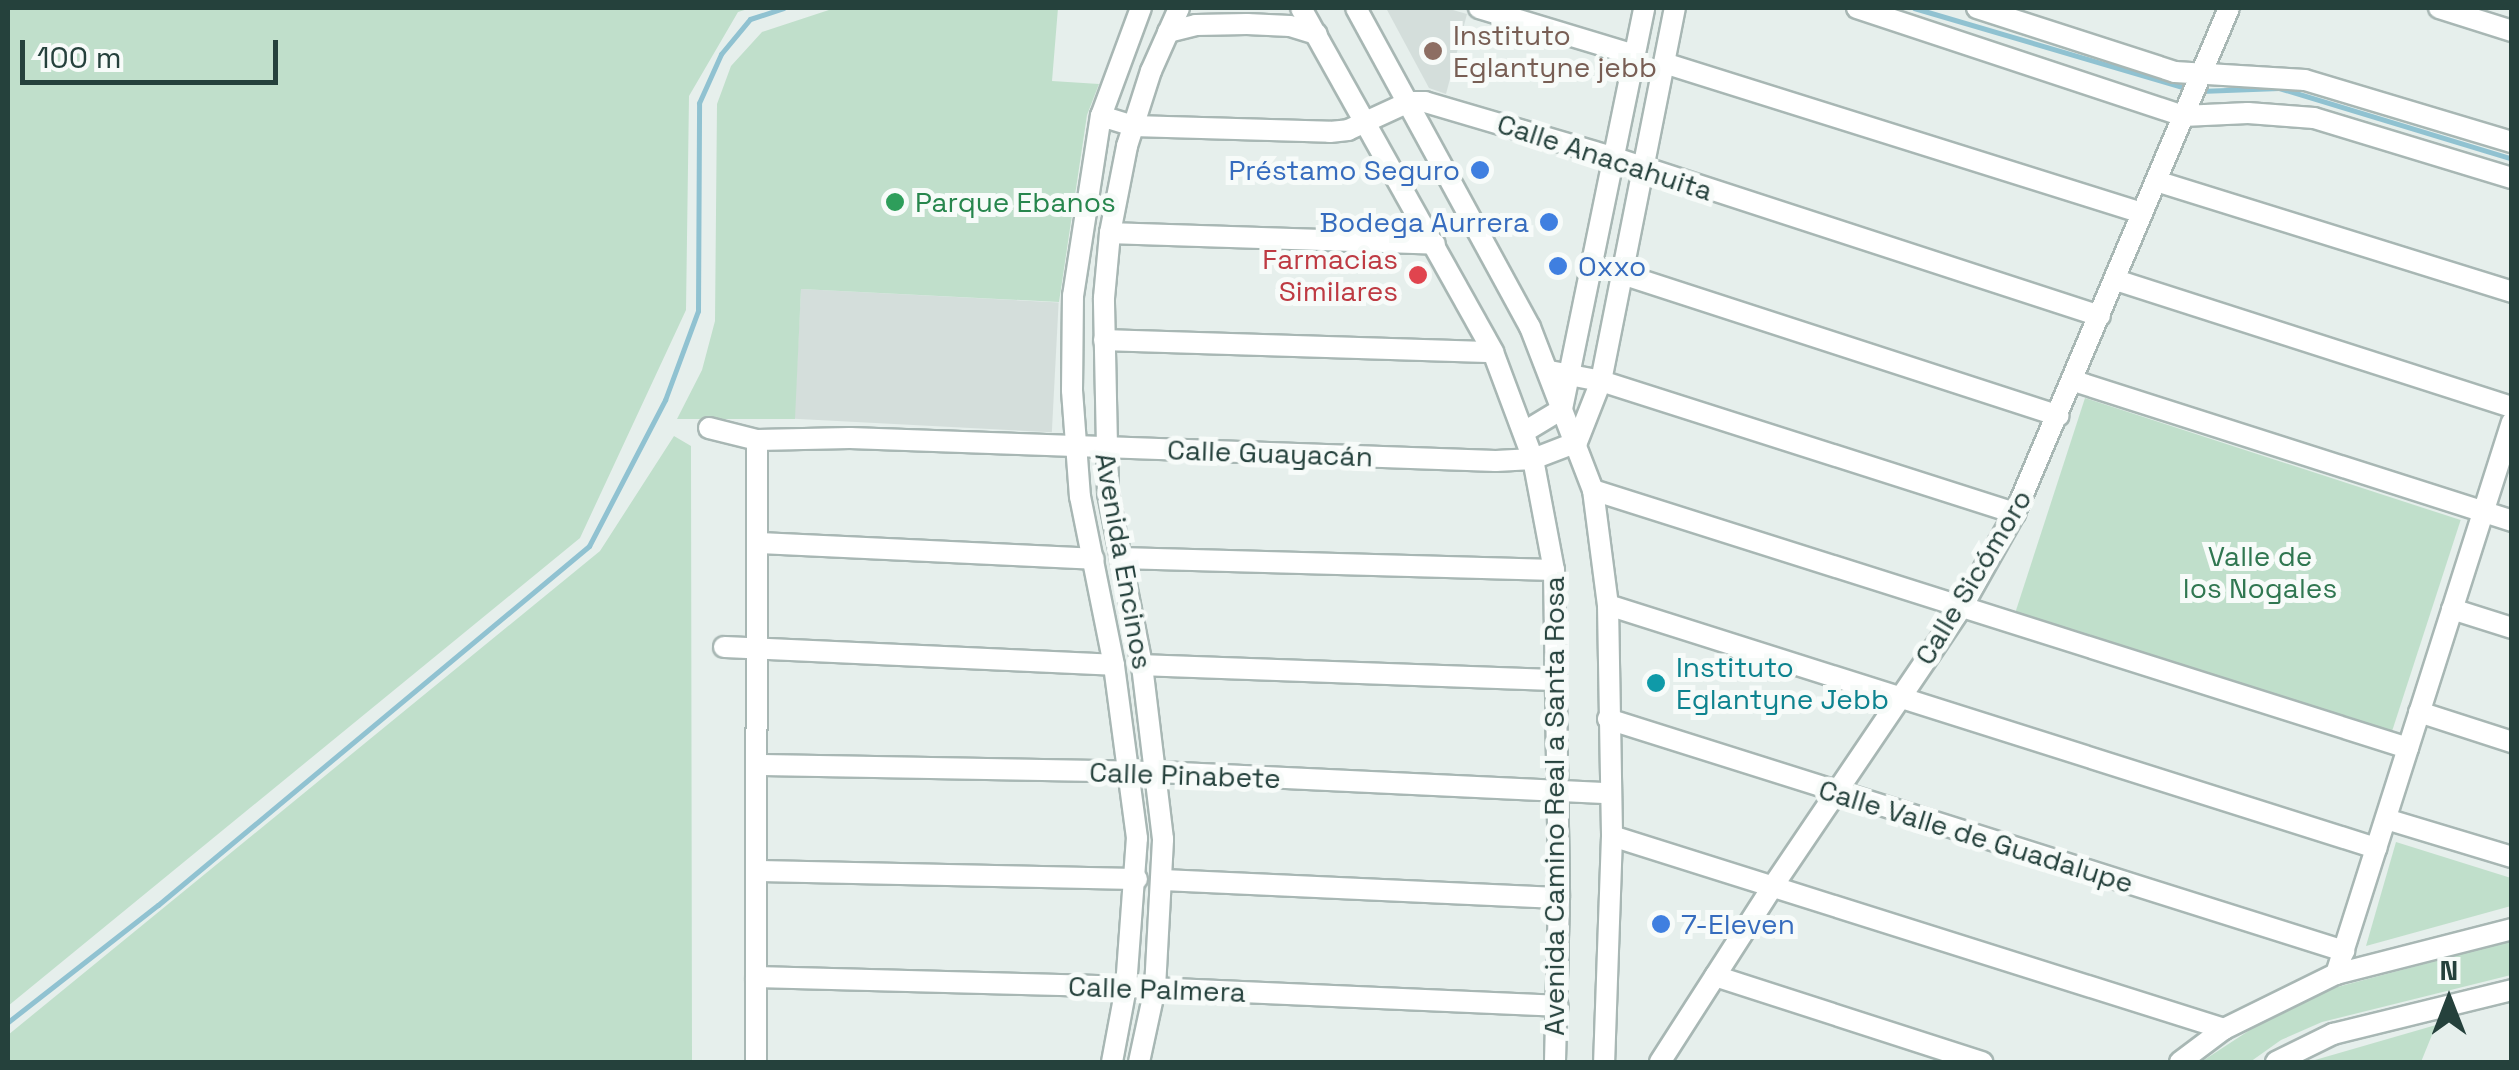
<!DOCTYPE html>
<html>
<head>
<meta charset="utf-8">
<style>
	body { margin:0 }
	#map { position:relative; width:2519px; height:1070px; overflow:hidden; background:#e6efec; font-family:"Space Grotesk",sans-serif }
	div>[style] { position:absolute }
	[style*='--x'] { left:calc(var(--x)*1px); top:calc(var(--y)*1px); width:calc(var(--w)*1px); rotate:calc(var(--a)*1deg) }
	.built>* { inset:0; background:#d4dedb; transform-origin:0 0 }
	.green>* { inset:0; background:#c0dfcb; transform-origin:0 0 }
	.stream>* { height:5px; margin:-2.5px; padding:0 2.5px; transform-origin:2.5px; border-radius:2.5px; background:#90c2d1 }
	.roads { filter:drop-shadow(2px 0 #a8b7b4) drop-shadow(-2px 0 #a8b7b4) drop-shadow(0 2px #a8b7b4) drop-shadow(0 -2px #a8b7b4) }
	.minor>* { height:20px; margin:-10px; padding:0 10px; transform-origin:10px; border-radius:10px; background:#fff }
	.dots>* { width:28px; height:28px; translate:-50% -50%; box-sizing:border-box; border:5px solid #f7fbf9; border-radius:50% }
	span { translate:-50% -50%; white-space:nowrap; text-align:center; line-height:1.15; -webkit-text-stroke:10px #f7fbf9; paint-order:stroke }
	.education-label { font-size:28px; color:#785e54 }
	.left { translate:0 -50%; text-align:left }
	.street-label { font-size:28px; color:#25413c }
	.shop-label { font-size:28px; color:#366cbe }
	.right { translate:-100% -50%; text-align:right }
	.leisure-label { font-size:28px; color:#27864d }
	.health-label { font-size:28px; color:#be3a42 }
	.park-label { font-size:28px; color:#307751 }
	.culture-label { font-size:28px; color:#0d838f }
	.frame { position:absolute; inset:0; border:10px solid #25413c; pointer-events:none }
	.north { position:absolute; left:2399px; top:950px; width:100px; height:100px; -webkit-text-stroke:8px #f7fbf9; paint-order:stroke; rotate:0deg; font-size:28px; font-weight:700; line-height:40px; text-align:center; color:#25413c }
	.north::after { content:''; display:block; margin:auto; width:35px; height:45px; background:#25413c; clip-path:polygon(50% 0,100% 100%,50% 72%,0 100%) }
	.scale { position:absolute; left:20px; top:40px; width:258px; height:45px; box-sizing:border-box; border:5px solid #25413c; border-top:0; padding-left:12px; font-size:30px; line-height:35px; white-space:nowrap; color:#25413c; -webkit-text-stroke:8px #f7fbf9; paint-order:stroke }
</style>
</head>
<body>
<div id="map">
	<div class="built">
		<i style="clip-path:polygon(1386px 8px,1446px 8px,1467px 14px,1446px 94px,1429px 88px)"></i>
		<i style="left:801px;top:289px;width:258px;height:130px;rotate:3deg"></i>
	</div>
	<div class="green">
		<i style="clip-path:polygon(8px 8px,751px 8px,738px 12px,689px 96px,686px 310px,580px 538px,8px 1006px)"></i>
		<i style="clip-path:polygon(835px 8px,1058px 8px,1052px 81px,1099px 84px,1087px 115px,1059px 302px,801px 289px,795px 419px,677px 419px,702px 370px,715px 321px,717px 104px,731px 66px,762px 32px)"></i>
		<i style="left:2085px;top:398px;width:395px;height:225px;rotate:18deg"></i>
		<i style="clip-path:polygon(674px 436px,691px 446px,692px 1062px,8px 1062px,8px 1035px,600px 551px)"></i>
		<i style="clip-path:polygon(2396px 842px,2511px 878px,2511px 906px,2366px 946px)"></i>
		<i style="clip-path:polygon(2511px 941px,2511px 975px,2322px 1022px,2281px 1040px,2250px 1062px,2201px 1062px,2282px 1009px,2326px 990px)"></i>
		<i style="clip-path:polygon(2436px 1025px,2421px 1062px,2308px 1062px)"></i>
	</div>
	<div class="stream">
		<i style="--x:1914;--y:8;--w:287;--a:16.4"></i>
		<i style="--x:2200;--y:91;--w:79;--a:-2.2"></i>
		<i style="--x:2279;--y:88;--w:244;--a:16.9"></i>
		<i style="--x:8;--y:1022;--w:190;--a:-38"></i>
		<i style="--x:158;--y:905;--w:561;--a:-39.79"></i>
		<i style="--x:589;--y:546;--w:165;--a:-62.5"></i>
		<i style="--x:665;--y:400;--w:95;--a:-69.7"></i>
		<i style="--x:698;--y:311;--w:208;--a:-89.7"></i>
		<i style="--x:699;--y:103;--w:54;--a:-65.8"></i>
		<i style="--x:721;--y:54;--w:45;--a:-50.4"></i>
		<i style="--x:750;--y:19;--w:35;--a:-18"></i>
	</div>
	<div class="roads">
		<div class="minor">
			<i style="--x:1301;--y:8;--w:394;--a:60.8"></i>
			<i style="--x:1493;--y:352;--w:114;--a:69.5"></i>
			<i style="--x:1533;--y:459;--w:113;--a:79.3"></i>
			<i style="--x:1554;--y:570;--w:328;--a:89.1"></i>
			<i style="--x:1559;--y:898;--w:164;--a:91.4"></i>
			<i style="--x:1356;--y:8;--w:363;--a:61.4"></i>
			<i style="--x:1530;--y:327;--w:175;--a:68.9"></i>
			<i style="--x:1593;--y:490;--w:116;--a:82.6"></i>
			<i style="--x:1608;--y:605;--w:231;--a:89"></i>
			<i style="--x:1612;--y:836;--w:226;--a:92"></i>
			<i style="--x:1479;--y:8;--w:163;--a:16.8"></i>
			<i style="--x:1857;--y:8;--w:343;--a:18.3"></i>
			<i style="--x:2183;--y:116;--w:65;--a:-2.6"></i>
			<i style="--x:2248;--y:113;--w:66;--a:4.3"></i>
			<i style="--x:2314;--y:118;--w:207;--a:16.9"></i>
			<i style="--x:1977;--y:8;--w:208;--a:17.9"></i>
			<i style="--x:2175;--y:72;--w:130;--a:3.5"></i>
			<i style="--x:2305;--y:80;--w:216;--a:16.7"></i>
			<i style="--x:2439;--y:8;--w:77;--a:17.5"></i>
			<i style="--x:1168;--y:32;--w:29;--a:-14"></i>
			<i style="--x:1196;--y:25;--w:51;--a:-1.1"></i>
			<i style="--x:1247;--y:24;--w:43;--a:2.7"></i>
			<i style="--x:1290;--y:26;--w:28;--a:17"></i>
			<i style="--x:1664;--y:63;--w:501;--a:17.42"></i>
			<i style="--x:1101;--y:116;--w:34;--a:17"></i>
			<i style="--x:1133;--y:126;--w:197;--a:1.7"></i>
			<i style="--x:1330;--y:132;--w:18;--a:-6"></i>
			<i style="--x:1348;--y:130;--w:67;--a:-24.7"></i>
			<i style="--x:1409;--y:102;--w:16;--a:0"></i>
			<i style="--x:1425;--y:102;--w:198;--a:16.4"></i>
			<i style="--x:1615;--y:158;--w:510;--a:18.04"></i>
			<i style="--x:2156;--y:181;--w:373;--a:17.3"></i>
			<i style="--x:1110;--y:233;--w:325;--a:1.9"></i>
			<i style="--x:1622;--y:274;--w:459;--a:18"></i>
			<i style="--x:2116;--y:280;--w:416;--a:17.8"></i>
			<i style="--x:1104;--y:340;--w:389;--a:1.8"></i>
			<i style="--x:1549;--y:371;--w:53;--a:10.9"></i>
			<i style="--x:1601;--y:381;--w:435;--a:17.7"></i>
			<i style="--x:2074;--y:381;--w:460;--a:17.7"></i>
			<i style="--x:709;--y:428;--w:49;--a:14"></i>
			<i style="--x:757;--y:440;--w:93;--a:-1.2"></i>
			<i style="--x:850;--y:438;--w:646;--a:2.04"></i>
			<i style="--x:1496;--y:461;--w:37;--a:-3"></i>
			<i style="--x:1533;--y:459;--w:47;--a:-21.1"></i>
			<i style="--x:1577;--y:442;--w:66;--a:-68.5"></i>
			<i style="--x:1601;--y:381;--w:380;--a:-78.8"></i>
			<i style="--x:1524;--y:432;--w:44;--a:-31.2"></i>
			<i style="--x:1562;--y:409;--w:409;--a:-78.4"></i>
			<i style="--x:1593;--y:490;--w:855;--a:17.57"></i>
			<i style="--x:759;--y:543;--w:335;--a:2.7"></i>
			<i style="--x:1121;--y:558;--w:433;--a:1.6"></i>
			<i style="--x:1608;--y:605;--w:806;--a:17.56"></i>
			<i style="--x:2452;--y:609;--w:63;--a:17.6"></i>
			<i style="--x:724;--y:647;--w:390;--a:2.6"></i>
			<i style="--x:1142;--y:665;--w:415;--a:2.1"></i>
			<i style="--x:2419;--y:712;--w:98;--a:17.9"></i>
			<i style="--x:1608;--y:719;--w:772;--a:17.5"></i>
			<i style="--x:759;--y:765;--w:399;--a:1"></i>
			<i style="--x:1158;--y:772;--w:452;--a:2.7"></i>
			<i style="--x:2386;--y:819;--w:132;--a:16.8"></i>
			<i style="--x:1612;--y:836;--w:642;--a:17.5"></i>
			<i style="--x:758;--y:871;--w:379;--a:1.2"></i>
			<i style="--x:1162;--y:880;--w:397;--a:2.6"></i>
			<i style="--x:2336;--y:974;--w:579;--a:-72.32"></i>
			<i style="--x:1715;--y:976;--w:281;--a:17.9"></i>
			<i style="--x:756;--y:977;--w:370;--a:1.5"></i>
			<i style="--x:1126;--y:987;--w:432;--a:2.5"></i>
			<i style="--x:756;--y:1062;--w:622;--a:-89.91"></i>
			<i style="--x:1112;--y:1062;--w:76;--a:-79.4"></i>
			<i style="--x:1126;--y:987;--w:149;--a:-85.8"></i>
			<i style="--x:1137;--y:838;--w:175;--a:-97.6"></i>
			<i style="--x:1114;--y:665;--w:171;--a:-101.4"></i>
			<i style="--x:1080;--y:497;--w:107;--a:-94.3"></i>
			<i style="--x:1072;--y:390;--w:94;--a:-89.4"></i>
			<i style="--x:1073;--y:296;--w:182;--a:-81.2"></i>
			<i style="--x:1101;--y:116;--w:115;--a:-69.7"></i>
			<i style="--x:1139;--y:1062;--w:76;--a:-77.8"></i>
			<i style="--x:1155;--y:988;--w:149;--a:-86.9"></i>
			<i style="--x:1163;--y:839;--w:175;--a:-96.9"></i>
			<i style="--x:1142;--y:665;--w:174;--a:-101.2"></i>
			<i style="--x:1108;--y:494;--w:196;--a:-91.2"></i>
			<i style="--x:1104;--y:298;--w:65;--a:-84.7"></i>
			<i style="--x:1110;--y:233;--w:89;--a:-78.9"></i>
			<i style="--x:1127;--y:146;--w:79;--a:-72.3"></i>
			<i style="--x:1151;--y:71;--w:69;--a:-66"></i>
			<i style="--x:1660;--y:1062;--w:209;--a:-57.3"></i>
			<i style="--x:1773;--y:886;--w:337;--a:-55.9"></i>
			<i style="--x:1962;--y:607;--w:108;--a:-60.6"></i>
			<i style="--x:2015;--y:513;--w:548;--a:-67.03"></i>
			<i style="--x:2180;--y:1062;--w:55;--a:-36.9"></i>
			<i style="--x:2224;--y:1029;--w:125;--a:-26.2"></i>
			<i style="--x:2336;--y:974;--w:182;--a:-14.3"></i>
			<i style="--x:2276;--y:1062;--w:64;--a:-26.2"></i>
			<i style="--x:2333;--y:1034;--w:184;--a:-13.8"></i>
		</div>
	</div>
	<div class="dots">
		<i style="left:1433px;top:51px;background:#8d6e63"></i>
		<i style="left:1480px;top:170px;background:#3f7fe0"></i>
		<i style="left:895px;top:202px;background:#2e9e5b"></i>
		<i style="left:1549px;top:222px;background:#3f7fe0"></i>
		<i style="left:1558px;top:266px;background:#3f7fe0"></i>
		<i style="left:1418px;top:275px;background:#e0444e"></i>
		<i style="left:1656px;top:683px;background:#0f9aa8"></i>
		<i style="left:1661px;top:924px;background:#3f7fe0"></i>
	</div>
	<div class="education-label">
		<span class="left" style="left:1453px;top:51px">Instituto<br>Eglantyne jebb</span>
	</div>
	<div class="street-label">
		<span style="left:1605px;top:157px;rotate:18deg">Calle Anacahuita</span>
		<span style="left:1270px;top:453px;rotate:2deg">Calle Guayacán</span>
		<span style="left:1124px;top:561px;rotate:80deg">Avenida Encinos</span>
		<span style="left:1973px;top:577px;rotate:-59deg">Calle Sicómoro</span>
		<span style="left:1185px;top:775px;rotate:2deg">Calle Pinabete</span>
		<span style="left:1554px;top:806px;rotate:-90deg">Avenida Camino Real a Santa Rosa</span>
		<span style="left:1976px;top:836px;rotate:17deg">Calle Valle de Guadalupe</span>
		<span style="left:1157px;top:989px;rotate:2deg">Calle Palmera</span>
	</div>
	<div class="shop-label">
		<span class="right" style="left:1460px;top:170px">Préstamo Seguro</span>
		<span class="right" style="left:1529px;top:222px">Bodega Aurrera</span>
		<span class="left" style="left:1578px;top:266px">Oxxo</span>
		<span class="left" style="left:1681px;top:924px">7-Eleven</span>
	</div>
	<div class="leisure-label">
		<span class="left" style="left:915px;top:202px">Parque Ebanos</span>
	</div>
	<div class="health-label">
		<span class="right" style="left:1398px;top:275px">Farmacias<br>Similares</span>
	</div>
	<div class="park-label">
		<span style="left:2260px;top:572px">Valle de<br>los Nogales</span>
	</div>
	<div class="culture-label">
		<span class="left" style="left:1676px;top:683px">Instituto<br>Eglantyne Jebb</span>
	</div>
	<div class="frame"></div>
	<div class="north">N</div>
	<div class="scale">100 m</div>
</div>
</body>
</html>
